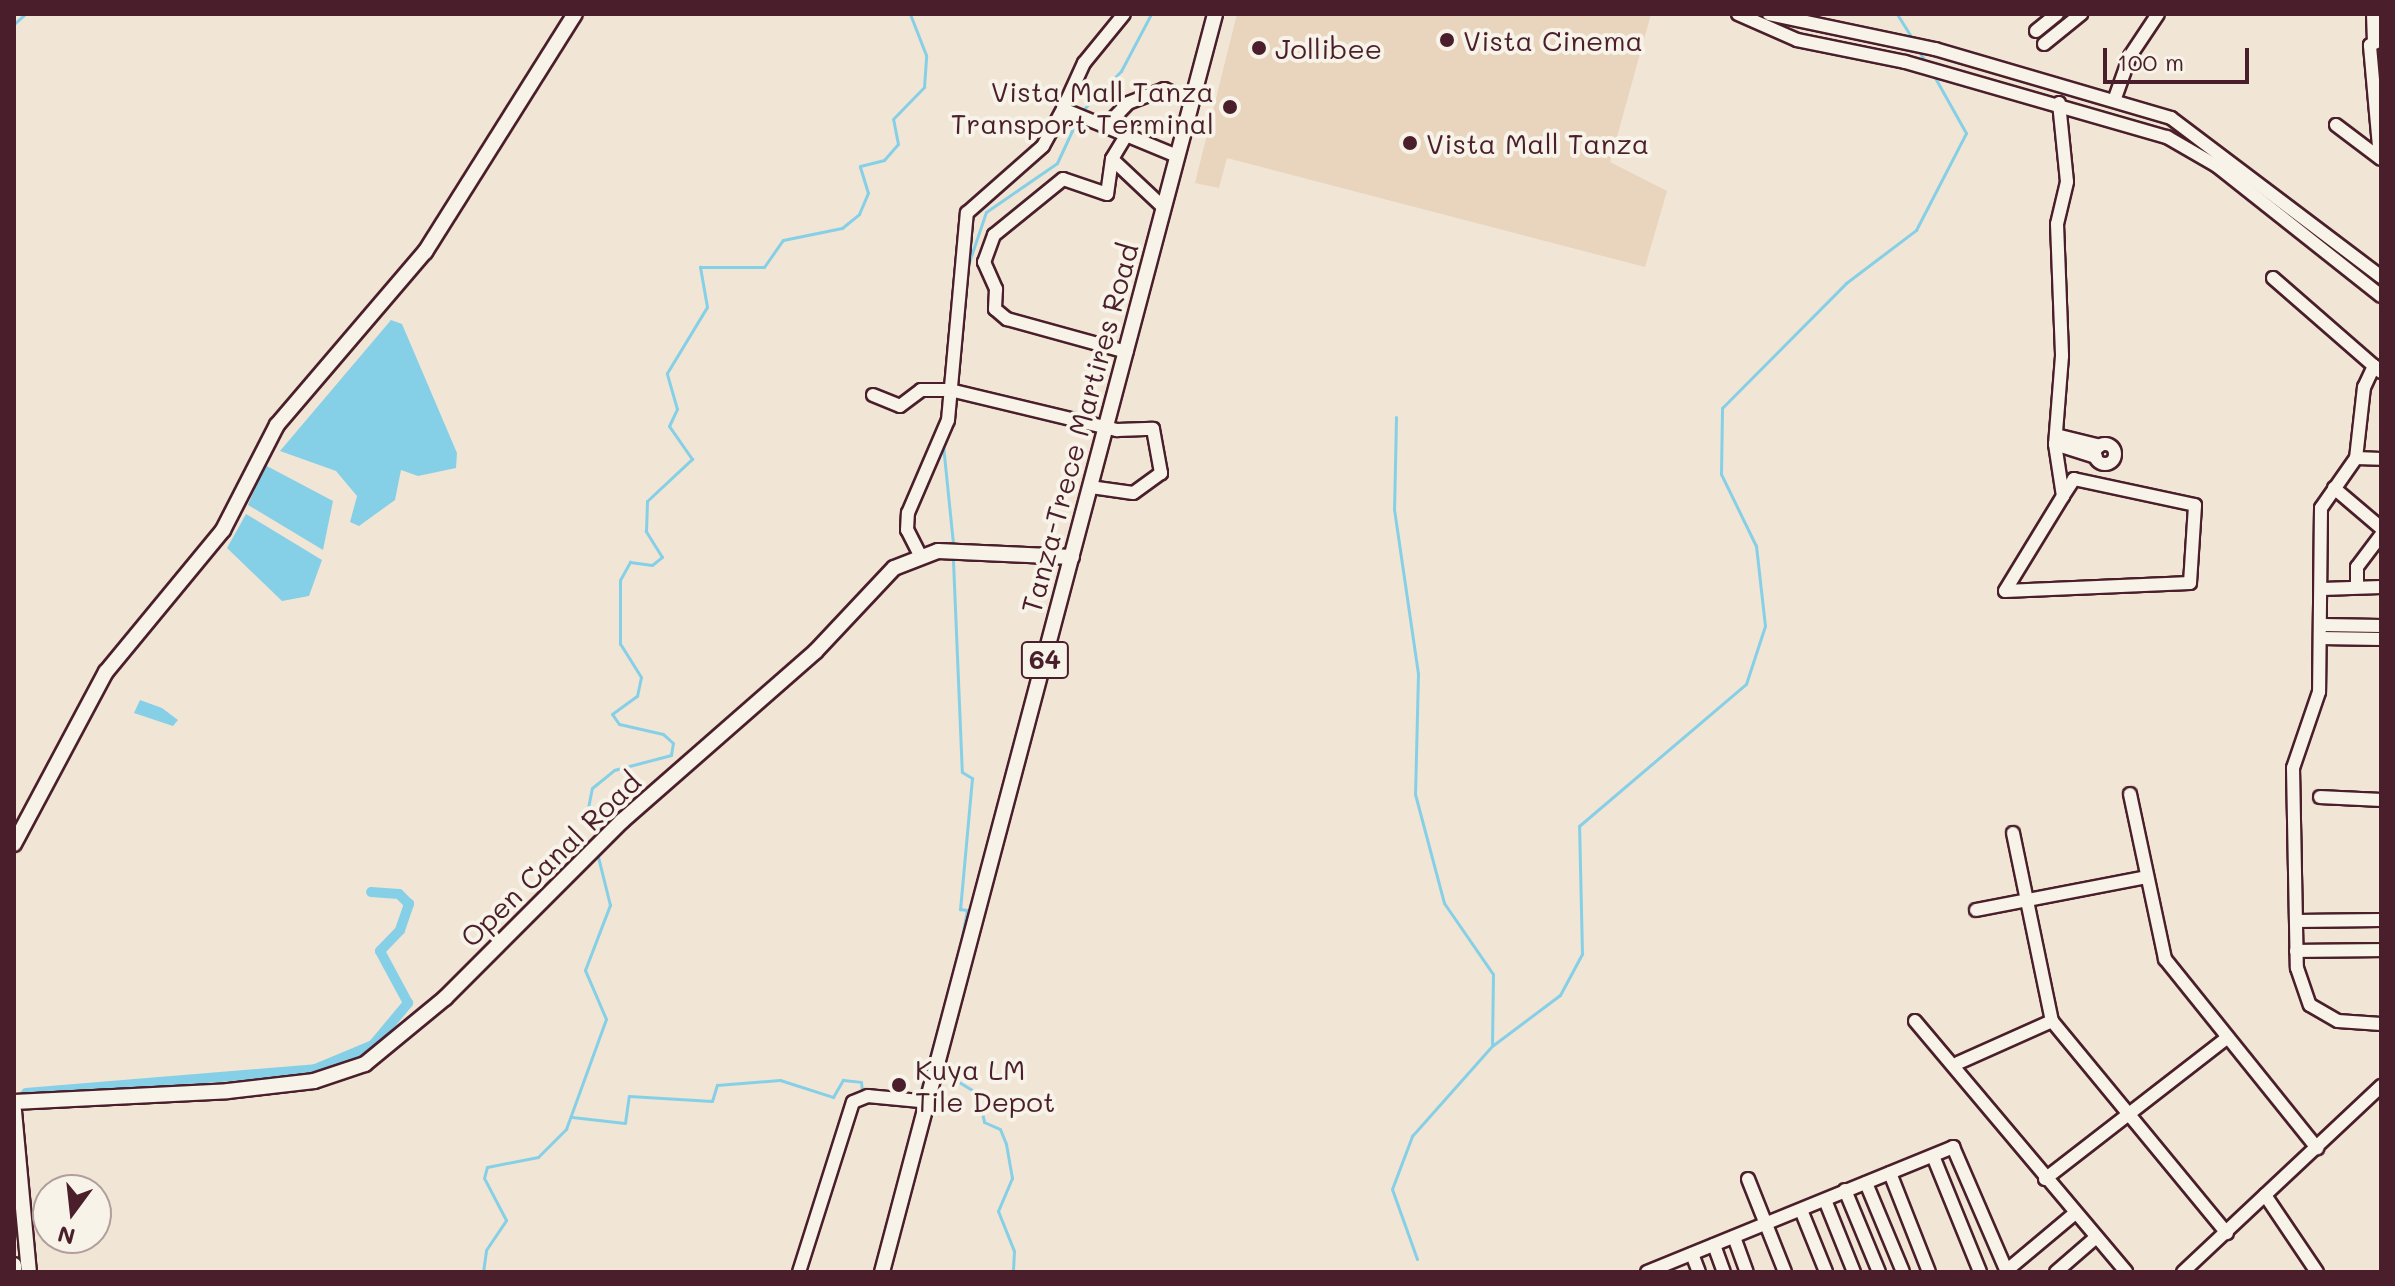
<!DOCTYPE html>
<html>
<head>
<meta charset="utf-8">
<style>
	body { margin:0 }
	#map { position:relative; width:2395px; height:1286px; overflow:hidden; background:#f1e5d5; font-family:Mali,sans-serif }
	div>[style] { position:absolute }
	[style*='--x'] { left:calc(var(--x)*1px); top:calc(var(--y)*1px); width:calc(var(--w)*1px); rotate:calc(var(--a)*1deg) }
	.built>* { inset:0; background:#e9d4be }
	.water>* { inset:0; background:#86d0e7 }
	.stream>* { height:3px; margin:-1.5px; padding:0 1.5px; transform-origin:1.5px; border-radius:1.5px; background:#86d0e7 }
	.canal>* { height:10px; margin:-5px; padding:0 5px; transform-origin:5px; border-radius:5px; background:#86d0e7 }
	.roads { filter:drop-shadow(2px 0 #4a1f2b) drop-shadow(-2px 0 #4a1f2b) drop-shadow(0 2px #4a1f2b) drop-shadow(0 -2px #4a1f2b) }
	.minor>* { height:12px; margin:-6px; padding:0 6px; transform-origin:6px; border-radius:6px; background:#f7f3e8 }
	.minor>.ring { margin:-6px; padding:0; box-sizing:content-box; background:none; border:12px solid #f7f3e8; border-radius:50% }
	.major>* { height:14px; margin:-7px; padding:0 7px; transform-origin:7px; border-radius:7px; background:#f7f3e8 }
	.dots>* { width:22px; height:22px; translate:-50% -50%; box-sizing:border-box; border:4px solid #f7f3e8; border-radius:50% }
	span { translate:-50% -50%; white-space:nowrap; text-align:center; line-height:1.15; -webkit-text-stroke:8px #f7f3e8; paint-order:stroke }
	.shield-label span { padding:2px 6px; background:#f7f3e8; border:2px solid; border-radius:6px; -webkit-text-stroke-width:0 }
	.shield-label { font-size:26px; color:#4a1f2b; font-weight:700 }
	.poi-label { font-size:28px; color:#4a1f2b }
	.left { translate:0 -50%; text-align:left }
	.right { translate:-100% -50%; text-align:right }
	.street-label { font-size:28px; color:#4a1f2b }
	.frame { position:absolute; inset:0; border:16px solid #4a1f2b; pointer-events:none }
	.north { position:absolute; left:32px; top:1174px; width:80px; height:80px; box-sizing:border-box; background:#f7f3e8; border:2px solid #b29e9c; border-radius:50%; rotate:195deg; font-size:22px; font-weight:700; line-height:32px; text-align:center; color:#4a1f2b }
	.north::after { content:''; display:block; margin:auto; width:28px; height:36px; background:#4a1f2b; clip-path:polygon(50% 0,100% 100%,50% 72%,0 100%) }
	.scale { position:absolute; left:2103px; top:48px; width:146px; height:36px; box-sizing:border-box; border:4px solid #4a1f2b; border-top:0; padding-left:10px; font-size:24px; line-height:28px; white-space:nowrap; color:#4a1f2b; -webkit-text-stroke:6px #f7f3e8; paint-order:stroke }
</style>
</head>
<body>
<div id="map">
	<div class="built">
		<i style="clip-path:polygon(1237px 14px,1651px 14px,1610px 162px,1667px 191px,1645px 267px,1227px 158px,1219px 188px,1195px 183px)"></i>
	</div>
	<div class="water">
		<i style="clip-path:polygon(391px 320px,402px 324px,457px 453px,456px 468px,418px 476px,401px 470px,395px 500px,359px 526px,350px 522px,357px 496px,336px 471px,280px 451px)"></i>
		<i style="clip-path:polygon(265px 465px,333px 501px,323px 550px,248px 505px)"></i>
		<i style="clip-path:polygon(246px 514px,322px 560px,309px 596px,282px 601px,227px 548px)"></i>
		<i style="clip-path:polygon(140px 700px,162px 708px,178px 720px,173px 726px,134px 713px)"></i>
	</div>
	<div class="stream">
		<i style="--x:1897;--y:14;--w:28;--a:58"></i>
		<i style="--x:14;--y:24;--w:15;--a:-42"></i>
		<i style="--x:1917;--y:48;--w:17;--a:59"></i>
		<i style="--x:1080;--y:113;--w:59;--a:-45.7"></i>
		<i style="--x:1121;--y:71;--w:64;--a:-62.2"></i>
		<i style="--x:967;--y:268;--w:59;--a:-71.3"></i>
		<i style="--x:986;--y:212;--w:86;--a:-34.6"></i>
		<i style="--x:1057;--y:163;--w:47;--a:-65.1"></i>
		<i style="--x:958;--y:375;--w:76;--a:-84.7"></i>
		<i style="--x:1396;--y:417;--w:92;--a:91.2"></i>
		<i style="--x:1394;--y:509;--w:166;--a:81.7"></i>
		<i style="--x:1418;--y:673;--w:121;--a:91.4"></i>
		<i style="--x:1415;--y:794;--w:113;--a:75.1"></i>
		<i style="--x:1444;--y:903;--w:86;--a:55.4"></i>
		<i style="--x:1493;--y:974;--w:70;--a:90.8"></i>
		<i style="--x:943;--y:445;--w:99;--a:84.2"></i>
		<i style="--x:953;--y:561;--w:211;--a:87.6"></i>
		<i style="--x:962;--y:772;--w:12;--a:31"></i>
		<i style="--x:972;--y:778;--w:132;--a:95.2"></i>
		<i style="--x:960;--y:909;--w:7;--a:8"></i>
		<i style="--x:967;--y:910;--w:54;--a:100.7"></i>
		<i style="--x:601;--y:831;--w:23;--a:-128"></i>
		<i style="--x:587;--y:813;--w:25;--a:-79"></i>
		<i style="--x:592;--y:788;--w:28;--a:-39"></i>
		<i style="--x:614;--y:770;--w:59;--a:-14.7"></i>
		<i style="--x:671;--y:755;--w:12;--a:-81"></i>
		<i style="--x:673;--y:743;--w:13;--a:-138"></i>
		<i style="--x:663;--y:734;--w:45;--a:-167.2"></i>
		<i style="--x:619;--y:724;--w:12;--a:-125"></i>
		<i style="--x:612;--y:714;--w:31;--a:-36"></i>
		<i style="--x:637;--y:696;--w:19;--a:-78"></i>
		<i style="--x:641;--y:677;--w:39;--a:-122"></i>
		<i style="--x:620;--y:644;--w:64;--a:-90"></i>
		<i style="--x:620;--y:580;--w:21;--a:-61"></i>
		<i style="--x:630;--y:562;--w:22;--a:8"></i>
		<i style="--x:652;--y:565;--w:13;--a:-39"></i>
		<i style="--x:662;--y:557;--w:31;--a:-122"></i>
		<i style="--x:646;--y:531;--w:30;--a:-88"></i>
		<i style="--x:647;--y:501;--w:62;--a:-43"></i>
		<i style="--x:692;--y:459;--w:40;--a:-124.9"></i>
		<i style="--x:669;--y:426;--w:19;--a:-65"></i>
		<i style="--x:677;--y:409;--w:37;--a:-106"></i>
		<i style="--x:667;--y:373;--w:77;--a:-58.8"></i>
		<i style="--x:707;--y:307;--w:41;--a:-99.9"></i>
		<i style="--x:700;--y:267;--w:64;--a:0"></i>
		<i style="--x:764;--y:267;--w:33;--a:-55"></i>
		<i style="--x:783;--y:240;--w:60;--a:-11.5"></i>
		<i style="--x:842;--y:228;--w:22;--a:-39"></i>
		<i style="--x:859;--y:214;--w:23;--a:-67"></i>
		<i style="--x:868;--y:193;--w:28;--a:-107"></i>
		<i style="--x:860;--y:166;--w:25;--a:-14"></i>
		<i style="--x:884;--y:160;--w:21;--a:-49"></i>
		<i style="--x:898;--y:144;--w:25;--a:-101"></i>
		<i style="--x:893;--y:119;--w:45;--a:-45.9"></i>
		<i style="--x:924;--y:87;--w:32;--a:-86"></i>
		<i style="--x:926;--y:55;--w:44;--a:-111.3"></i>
		<i style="--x:926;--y:1070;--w:79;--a:-73.2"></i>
		<i style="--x:939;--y:1070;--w:44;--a:31.2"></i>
		<i style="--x:977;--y:1093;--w:30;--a:76"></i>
		<i style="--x:984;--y:1122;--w:17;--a:24"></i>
		<i style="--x:1000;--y:1129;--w:16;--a:68"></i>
		<i style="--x:1006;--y:1144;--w:35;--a:80"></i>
		<i style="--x:1012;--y:1178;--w:36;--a:113"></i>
		<i style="--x:998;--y:1211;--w:43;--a:68.2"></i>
		<i style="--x:1014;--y:1251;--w:21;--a:93"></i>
		<i style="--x:920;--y:1095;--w:19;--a:-78"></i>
		<i style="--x:572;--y:1117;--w:53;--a:6.5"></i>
		<i style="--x:625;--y:1123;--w:27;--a:-82"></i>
		<i style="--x:629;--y:1096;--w:83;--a:3.4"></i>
		<i style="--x:712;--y:1101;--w:17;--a:-73"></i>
		<i style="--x:717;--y:1085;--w:63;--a:-4.5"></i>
		<i style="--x:780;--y:1080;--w:56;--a:17.8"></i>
		<i style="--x:833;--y:1097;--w:20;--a:-60"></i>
		<i style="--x:843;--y:1080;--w:18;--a:6"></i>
		<i style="--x:861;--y:1082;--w:10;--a:84"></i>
		<i style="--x:1417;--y:1259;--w:74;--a:-109.7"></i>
		<i style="--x:1392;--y:1189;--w:57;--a:-69.3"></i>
		<i style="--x:1412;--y:1136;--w:120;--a:-48.4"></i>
		<i style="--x:1492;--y:1046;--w:85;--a:-36.9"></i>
		<i style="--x:1560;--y:995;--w:47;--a:-61.8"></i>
		<i style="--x:1582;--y:954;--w:128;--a:-91.3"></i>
		<i style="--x:1579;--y:826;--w:219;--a:-40.4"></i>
		<i style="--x:1746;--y:684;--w:61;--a:-71.9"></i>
		<i style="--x:1765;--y:626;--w:81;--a:-96.4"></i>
		<i style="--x:1756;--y:546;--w:80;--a:-115.9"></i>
		<i style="--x:1721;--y:474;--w:66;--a:-89.1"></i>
		<i style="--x:1722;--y:408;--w:176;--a:-45.2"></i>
		<i style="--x:1846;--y:283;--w:88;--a:-37.1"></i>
		<i style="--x:1916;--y:230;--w:109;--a:-62.7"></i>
		<i style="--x:1966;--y:133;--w:65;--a:-119.3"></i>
		<i style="--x:483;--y:1272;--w:22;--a:-82"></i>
		<i style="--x:486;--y:1250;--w:36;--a:-56"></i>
		<i style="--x:506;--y:1220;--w:47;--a:-117.6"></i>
		<i style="--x:484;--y:1178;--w:11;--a:-75"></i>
		<i style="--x:487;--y:1167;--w:52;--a:-11.1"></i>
		<i style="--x:538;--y:1157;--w:40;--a:-45"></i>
		<i style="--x:566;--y:1129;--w:117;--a:-70"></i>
		<i style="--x:606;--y:1019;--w:53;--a:-113.2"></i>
		<i style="--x:585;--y:970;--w:70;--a:-69"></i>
		<i style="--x:610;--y:905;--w:49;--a:-104"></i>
	</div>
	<div class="canal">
		<i style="--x:26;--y:1093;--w:290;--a:-4.7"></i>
		<i style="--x:315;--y:1069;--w:63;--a:-22.5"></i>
		<i style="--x:373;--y:1045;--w:55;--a:-50.2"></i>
		<i style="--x:408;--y:1003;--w:59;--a:-118.3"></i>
		<i style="--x:380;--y:951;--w:29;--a:-46"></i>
		<i style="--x:400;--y:930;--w:28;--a:-71"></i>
		<i style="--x:409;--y:904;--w:14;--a:-135"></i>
		<i style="--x:399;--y:894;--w:28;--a:-176"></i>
	</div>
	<div class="roads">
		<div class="minor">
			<i style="--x:1738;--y:14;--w:64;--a:23.8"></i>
			<i style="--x:1797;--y:40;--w:110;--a:11.5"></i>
			<i style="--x:1905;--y:62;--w:273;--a:16"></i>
			<i style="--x:2167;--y:137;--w:58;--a:30.1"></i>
			<i style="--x:2217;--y:166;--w:209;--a:38.4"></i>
			<i style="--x:1769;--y:14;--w:170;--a:11.9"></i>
			<i style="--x:1935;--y:49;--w:246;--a:16.3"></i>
			<i style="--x:2171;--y:118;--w:263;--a:37.1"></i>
			<i style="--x:2373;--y:14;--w:27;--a:88"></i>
			<i style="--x:2036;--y:31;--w:27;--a:-39"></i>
			<i style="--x:2044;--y:44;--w:48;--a:-39"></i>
			<i style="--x:2115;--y:98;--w:45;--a:-70.3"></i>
			<i style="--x:2130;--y:56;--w:50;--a:-56.3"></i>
			<i style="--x:2059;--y:103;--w:79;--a:84.2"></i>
			<i style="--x:2067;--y:182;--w:43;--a:103.4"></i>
			<i style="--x:2057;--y:224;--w:132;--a:87.8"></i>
			<i style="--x:2062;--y:356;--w:88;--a:94.5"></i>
			<i style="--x:2055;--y:444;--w:53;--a:81.3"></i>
			<i style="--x:2063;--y:496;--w:111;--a:121.4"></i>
			<i style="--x:2005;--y:591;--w:185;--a:-2.5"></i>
			<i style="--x:2190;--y:583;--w:78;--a:-86.3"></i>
			<i style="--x:2195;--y:505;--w:124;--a:-167.9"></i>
			<i style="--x:2074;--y:479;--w:20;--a:123"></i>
			<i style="--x:1063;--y:109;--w:51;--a:-65.5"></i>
			<i style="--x:1084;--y:63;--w:63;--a:-50.8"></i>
			<i style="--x:1107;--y:125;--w:30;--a:-46"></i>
			<i style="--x:1128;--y:103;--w:39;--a:-21"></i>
			<i style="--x:1164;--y:89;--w:30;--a:23"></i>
			<i style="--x:2336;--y:125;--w:56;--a:37.1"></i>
			<i style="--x:1124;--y:139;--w:23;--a:121"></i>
			<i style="--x:1112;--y:159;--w:71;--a:43.3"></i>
			<i style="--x:2380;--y:158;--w:113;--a:-95.1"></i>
			<i style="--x:2370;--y:45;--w:12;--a:-24"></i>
			<i style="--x:1112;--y:159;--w:35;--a:98"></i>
			<i style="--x:1107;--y:194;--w:46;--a:-161.2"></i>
			<i style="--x:1063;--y:179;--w:89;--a:140.9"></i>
			<i style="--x:994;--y:235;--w:29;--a:110"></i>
			<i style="--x:984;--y:262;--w:30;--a:66"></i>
			<i style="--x:996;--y:289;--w:20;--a:93"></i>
			<i style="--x:995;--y:309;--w:16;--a:40"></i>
			<i style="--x:1007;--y:319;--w:124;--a:15.4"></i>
			<i style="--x:2273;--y:278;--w:134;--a:41.1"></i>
			<i style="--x:2381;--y:372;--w:9;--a:-139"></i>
			<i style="--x:2374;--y:366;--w:23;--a:115"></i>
			<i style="--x:2364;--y:387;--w:71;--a:96.4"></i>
			<i style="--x:2356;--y:458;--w:61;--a:125"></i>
			<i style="--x:2321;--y:508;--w:184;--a:90.6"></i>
			<i style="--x:2319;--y:692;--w:80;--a:108.9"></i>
			<i style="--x:2293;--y:768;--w:200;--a:88.9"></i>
			<i style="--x:2297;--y:968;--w:39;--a:71"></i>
			<i style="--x:2310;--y:1005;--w:32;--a:30"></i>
			<i style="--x:2338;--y:1021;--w:43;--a:4"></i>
			<i style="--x:873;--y:395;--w:29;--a:22"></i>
			<i style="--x:900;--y:406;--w:26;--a:-37"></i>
			<i style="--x:921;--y:390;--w:29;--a:0"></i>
			<i style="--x:950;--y:390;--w:172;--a:13.5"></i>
			<i style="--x:1117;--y:430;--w:36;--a:-2"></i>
			<i style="--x:1153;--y:429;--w:45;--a:79.7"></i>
			<i style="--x:1161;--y:473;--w:34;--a:144"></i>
			<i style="--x:1133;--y:493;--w:42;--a:-171.9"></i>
			<i style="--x:2060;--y:436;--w:41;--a:14"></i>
			<i style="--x:2055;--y:444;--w:43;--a:17.6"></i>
			<i class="ring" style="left:2095px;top:444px;width:8px;height:8px"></i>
			<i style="--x:2356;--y:458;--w:25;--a:2"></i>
			<i style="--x:2334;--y:488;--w:62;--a:40.4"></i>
			<i style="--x:920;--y:555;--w:28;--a:-117"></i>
			<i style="--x:907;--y:530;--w:17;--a:-87"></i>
			<i style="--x:908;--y:513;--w:101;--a:-66.7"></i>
			<i style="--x:948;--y:420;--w:208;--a:-84.8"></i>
			<i style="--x:967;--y:213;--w:101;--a:-41.4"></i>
			<i style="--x:1043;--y:146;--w:42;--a:-61.6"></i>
			<i style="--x:1063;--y:109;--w:123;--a:22.4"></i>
			<i style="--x:2357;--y:586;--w:19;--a:-90"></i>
			<i style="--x:2357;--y:567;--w:40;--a:-53"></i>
			<i style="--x:2322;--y:589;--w:59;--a:-1.9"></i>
			<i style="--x:2323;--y:625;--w:58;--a:1"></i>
			<i style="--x:2321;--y:638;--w:60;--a:1"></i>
			<i style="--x:2130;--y:794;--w:169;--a:78"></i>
			<i style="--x:2165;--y:959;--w:243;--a:51.2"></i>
			<i style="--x:2320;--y:797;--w:61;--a:2.8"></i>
			<i style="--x:2013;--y:833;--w:192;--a:78.3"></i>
			<i style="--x:1976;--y:910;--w:174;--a:-10.9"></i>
			<i style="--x:2296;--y:921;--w:85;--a:-0.7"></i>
			<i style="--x:2296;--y:951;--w:85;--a:-0.7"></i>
			<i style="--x:1915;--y:1021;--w:328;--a:49.9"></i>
			<i style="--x:1958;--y:1063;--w:103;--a:-24.1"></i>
			<i style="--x:2052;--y:1021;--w:275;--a:50.5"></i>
			<i style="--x:1933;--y:1156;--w:125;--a:67.9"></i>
			<i style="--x:1890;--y:1173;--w:106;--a:68.5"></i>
			<i style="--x:1748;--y:1179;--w:100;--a:68.3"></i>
			<i style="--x:2045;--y:1179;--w:227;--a:-37.8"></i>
			<i style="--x:1866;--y:1183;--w:96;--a:67.4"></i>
			<i style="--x:1845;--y:1190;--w:89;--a:67.5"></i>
			<i style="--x:2265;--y:1195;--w:93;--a:56"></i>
			<i style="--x:1825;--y:1200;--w:78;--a:68.1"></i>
			<i style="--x:1801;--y:1210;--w:67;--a:68"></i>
			<i style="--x:1734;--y:1237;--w:37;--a:70"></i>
			<i style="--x:1714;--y:1245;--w:29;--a:70"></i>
			<i style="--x:1692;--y:1254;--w:19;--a:69"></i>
			<i style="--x:2006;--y:1271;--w:87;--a:-39.9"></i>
			<i style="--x:799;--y:1272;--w:178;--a:-72.4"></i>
			<i style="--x:853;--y:1102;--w:16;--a:-22"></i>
			<i style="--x:868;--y:1096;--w:62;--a:5.5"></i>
			<i style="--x:1647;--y:1272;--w:331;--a:-22.2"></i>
			<i style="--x:1953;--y:1147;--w:136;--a:66.6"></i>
			<i style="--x:2056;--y:1272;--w:50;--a:-41"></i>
			<i style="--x:2183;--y:1272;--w:272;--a:-43.2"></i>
		</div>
		<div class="major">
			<i style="--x:14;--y:844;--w:195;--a:-61.9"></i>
			<i style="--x:106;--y:672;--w:184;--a:-50.5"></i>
			<i style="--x:223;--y:530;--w:118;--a:-62.8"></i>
			<i style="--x:277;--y:425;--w:228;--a:-49.5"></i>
			<i style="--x:425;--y:252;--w:281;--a:-57.8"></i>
			<i style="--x:14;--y:1102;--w:214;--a:-2.9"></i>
			<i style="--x:228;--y:1091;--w:87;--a:-6.6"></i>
			<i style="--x:314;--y:1081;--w:54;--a:-18.4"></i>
			<i style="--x:365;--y:1064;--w:104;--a:-39.5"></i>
			<i style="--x:445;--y:998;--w:250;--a:-45"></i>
			<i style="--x:622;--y:821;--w:257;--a:-41.2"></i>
			<i style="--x:815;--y:652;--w:115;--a:-46.8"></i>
			<i style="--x:894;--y:568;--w:47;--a:-21.1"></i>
			<i style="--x:938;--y:551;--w:134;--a:2.6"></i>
			<i style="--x:14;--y:1111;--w:162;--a:84.7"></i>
			<i style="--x:14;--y:1265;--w:7;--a:90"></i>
			<i style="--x:882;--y:1272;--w:1301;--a:-75.17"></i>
		</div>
	</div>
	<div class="dots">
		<i style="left:1447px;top:40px;background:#4a1f2b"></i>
		<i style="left:1259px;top:48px;background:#4a1f2b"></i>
		<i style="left:1230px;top:107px;background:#4a1f2b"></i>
		<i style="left:1410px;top:143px;background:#4a1f2b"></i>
		<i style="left:899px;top:1085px;background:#4a1f2b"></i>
	</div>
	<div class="shield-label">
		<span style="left:1045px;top:660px">64</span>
	</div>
	<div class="poi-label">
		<span class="left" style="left:1463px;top:40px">Vista Cinema</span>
		<span class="left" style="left:1275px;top:48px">Jollibee</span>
		<span class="right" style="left:1214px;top:107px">Vista Mall Tanza<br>Transport Terminal</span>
		<span class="left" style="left:1426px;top:143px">Vista Mall Tanza</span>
		<span class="left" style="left:915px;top:1085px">Kuya LM<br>Tile Depot</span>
	</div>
	<div class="street-label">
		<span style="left:1079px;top:428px;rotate:-75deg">Tanza-Trece Martires Road</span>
		<span style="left:550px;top:859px;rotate:-44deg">Open Canal Road</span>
	</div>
	<div class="frame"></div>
	<div class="north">N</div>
	<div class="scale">100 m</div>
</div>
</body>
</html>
